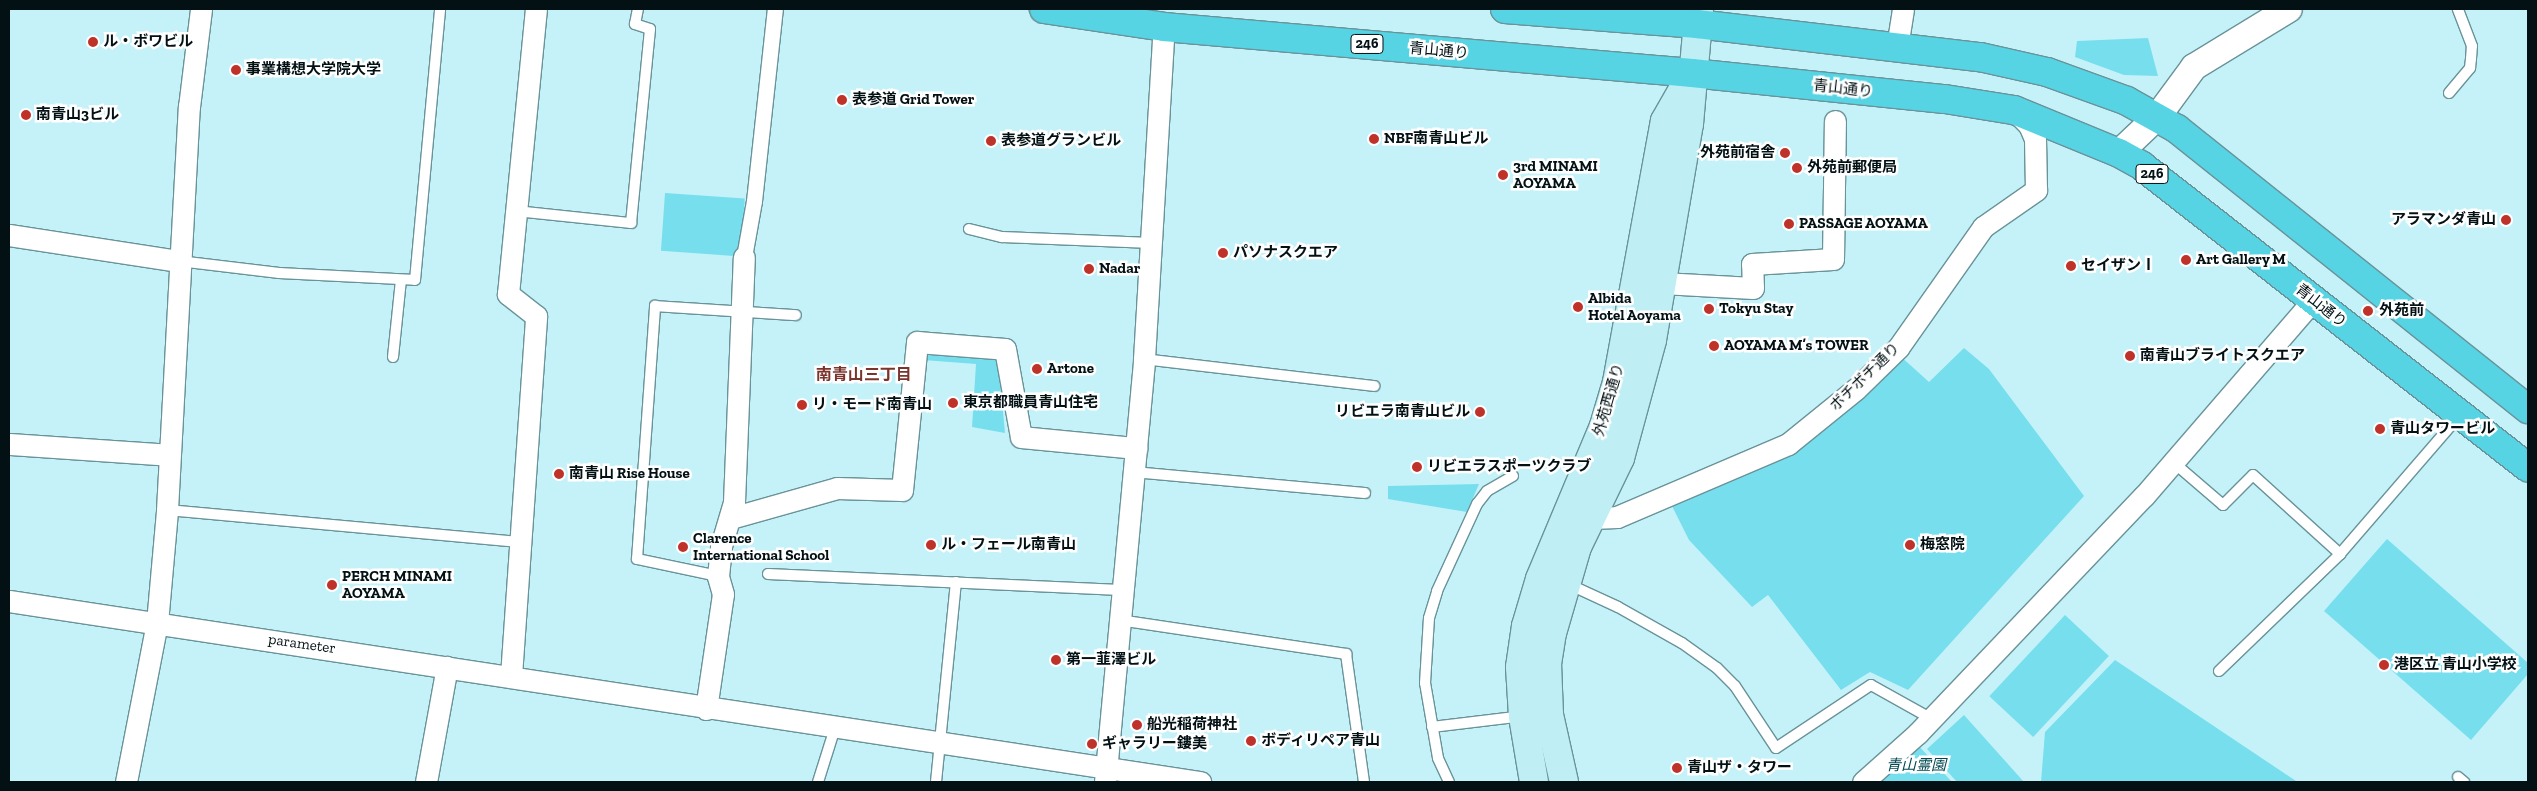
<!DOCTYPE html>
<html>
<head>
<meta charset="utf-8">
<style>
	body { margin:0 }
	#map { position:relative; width:2537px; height:791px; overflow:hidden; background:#c5f2f9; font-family:"Zilla Slab","Noto Sans JP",serif }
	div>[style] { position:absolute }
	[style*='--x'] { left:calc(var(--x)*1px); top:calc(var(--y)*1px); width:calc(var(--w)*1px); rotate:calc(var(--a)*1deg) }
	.green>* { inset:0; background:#77deee; transform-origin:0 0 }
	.roads { filter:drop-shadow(1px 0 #699399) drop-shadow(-1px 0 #699399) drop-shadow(0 1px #699399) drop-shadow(0 -1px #699399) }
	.service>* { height:10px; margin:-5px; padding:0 5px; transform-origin:5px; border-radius:5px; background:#fff }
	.pedestrian>* { height:15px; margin:-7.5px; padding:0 7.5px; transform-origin:7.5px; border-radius:7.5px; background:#fff }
	.minor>* { height:21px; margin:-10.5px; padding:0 10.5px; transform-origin:10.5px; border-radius:10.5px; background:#fff }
	.tertiary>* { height:26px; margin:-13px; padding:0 13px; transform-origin:13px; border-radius:13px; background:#fff }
	.secondary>* { height:28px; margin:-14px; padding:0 14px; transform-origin:14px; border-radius:14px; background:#bfeff5 }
	.trunk>* { height:28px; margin:-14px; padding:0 14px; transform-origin:14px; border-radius:14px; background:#56d4e4 }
	.dots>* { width:14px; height:14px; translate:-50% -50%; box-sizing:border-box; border:2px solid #fff; border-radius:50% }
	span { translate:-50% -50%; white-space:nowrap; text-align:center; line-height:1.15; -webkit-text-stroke:5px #fff; paint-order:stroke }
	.shield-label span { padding:1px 4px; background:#fff; border:1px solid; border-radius:4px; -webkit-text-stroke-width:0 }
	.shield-label { font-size:14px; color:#031114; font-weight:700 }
	.poi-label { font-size:15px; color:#031114; font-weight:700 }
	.left { translate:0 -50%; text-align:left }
	.right { translate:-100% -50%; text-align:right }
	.street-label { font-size:15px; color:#031114 }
	.park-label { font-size:15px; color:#004750; font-style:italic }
	.neighbourhood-label { font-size:16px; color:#7a342c; font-weight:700 }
	.frame { position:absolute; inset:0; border:10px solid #031114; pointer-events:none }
</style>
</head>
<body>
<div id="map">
	<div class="green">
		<i style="clip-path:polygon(2148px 38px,2158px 76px,2124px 75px,2075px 57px,2077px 41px)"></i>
		<i style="left:665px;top:193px;width:80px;height:58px;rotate:4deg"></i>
		<i style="clip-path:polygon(1964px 348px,1989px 369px,2084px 496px,1908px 690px,1870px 672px,1841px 690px,1768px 595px,1752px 607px,1689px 540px,1668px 498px,1765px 462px,1898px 354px,1929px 382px)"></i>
		<i style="clip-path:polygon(924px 349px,998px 358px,1005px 433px,972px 427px,976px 364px,923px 360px)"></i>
		<i style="clip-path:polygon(1479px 484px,1467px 512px,1388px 499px,1388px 486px)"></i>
		<i style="clip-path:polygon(2387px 539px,2528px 663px,2528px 674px,2471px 740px,2324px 611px)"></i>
		<i style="left:2065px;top:615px;width:60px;height:111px;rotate:43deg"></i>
		<i style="clip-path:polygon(2115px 660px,2296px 781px,2296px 782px,2041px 782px,2045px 732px)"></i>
		<i style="clip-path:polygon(1964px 715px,2024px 782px,1957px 782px,1927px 749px)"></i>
		<i style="clip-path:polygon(1917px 744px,1952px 782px,1873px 782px)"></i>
	</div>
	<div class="roads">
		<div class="service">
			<i style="--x:2449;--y:93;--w:33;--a:-50"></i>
			<i style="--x:2470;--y:68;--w:9;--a:-84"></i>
			<i style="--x:2471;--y:59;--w:13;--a:-86"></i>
			<i style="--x:2472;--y:46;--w:40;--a:-111"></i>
			<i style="--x:516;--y:211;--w:116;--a:6"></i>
			<i style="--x:631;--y:223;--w:195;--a:-84.4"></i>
			<i style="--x:650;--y:29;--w:16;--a:-162"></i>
			<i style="--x:635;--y:24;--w:15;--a:-79"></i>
			<i style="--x:969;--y:229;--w:34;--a:14"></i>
			<i style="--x:1002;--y:237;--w:150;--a:2.3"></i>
			<i style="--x:179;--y:261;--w:101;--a:6.8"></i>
			<i style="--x:279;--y:273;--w:136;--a:2.9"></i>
			<i style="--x:415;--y:280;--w:272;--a:-84.7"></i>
			<i style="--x:393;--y:357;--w:77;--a:-84.1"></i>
			<i style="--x:1144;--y:359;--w:232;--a:6.7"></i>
			<i style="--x:2173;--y:462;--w:66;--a:40.7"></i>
			<i style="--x:2223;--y:505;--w:42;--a:-45"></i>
			<i style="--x:2253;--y:475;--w:118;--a:42.2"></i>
			<i style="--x:1133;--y:472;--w:233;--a:5.2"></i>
			<i style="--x:167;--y:510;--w:354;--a:5.2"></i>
			<i style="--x:768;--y:574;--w:353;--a:2.6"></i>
			<i style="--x:718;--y:576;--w:83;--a:-168.1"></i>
			<i style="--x:637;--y:559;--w:254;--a:-85.9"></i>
			<i style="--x:655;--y:306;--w:141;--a:3.7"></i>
			<i style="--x:1566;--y:583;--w:57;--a:24.8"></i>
			<i style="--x:1618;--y:607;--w:73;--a:29.4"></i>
			<i style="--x:1682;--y:643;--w:43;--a:35.5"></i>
			<i style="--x:1717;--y:668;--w:25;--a:45"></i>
			<i style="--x:1735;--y:686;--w:74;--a:56.5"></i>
			<i style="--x:1776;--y:748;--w:114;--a:-33.6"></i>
			<i style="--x:1871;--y:685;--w:70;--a:29.1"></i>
			<i style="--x:1119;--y:620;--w:230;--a:8.5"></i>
			<i style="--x:1346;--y:654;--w:129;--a:82"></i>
			<i style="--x:2219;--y:671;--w:168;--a:-44"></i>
			<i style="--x:2340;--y:554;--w:184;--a:-49.2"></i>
			<i style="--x:1432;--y:727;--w:92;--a:-6.9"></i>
			<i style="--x:2458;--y:777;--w:8;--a:40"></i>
			<i style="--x:818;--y:782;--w:57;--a:-72.5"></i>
			<i style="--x:936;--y:782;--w:201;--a:-84.3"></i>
			<i style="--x:1449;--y:782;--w:26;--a:-115"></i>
			<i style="--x:1438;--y:758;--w:76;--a:-99.8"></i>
			<i style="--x:1425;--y:683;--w:65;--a:-86.5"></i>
			<i style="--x:1429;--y:618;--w:28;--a:-73"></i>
			<i style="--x:1437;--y:591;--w:96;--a:-65.3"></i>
			<i style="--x:1477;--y:504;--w:16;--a:-52"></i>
			<i style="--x:1487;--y:491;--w:30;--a:-30"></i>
		</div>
		<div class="pedestrian">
			<i style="--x:744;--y:257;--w:57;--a:-79.9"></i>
			<i style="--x:754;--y:201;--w:193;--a:-83.8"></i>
		</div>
		<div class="minor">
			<i style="--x:1897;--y:47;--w:38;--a:-81"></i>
			<i style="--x:9;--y:235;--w:172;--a:8.7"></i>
			<i style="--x:1662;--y:283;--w:91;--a:3.1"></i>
			<i style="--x:1753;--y:288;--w:24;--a:-92"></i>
			<i style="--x:1752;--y:264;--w:81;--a:-3.5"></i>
			<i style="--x:1833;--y:259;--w:138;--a:-89.2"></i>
			<i style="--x:9;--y:444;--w:160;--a:3.9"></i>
			<i style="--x:731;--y:518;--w:110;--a:-15.8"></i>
			<i style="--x:837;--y:488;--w:65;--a:1.8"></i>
			<i style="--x:902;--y:490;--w:149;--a:-84.2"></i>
			<i style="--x:917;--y:342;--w:88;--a:4.5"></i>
			<i style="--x:1005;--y:349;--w:89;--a:79.7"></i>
			<i style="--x:1021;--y:437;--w:116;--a:5.5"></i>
			<i style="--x:1592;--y:518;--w:25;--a:-2"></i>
			<i style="--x:1617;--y:517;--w:186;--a:-23.1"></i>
			<i style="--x:1788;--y:444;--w:87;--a:-39"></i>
			<i style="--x:1856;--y:389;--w:59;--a:-44.3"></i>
			<i style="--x:1898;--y:348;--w:148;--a:-54.9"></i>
			<i style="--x:1983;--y:227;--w:65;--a:-34.9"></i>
			<i style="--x:2036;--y:190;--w:51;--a:-91.1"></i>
			<i style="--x:2035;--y:139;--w:15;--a:-113"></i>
			<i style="--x:2029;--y:125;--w:21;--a:-135"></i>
			<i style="--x:9;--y:601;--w:1205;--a:8.64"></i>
			<i style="--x:511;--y:676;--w:361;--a:-86"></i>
			<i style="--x:536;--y:316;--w:36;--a:-142"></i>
			<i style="--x:508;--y:294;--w:286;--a:-84.4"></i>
			<i style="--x:706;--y:709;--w:116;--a:-81.6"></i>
			<i style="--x:723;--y:594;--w:19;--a:-106"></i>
			<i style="--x:718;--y:576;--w:30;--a:-84"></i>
			<i style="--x:721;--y:546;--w:46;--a:-73.5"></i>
			<i style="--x:734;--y:502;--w:245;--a:-87.7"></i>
			<i style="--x:126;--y:782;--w:162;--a:-79"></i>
			<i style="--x:157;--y:623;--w:113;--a:-84.9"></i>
			<i style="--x:167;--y:510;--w:404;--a:-86.9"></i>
			<i style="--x:189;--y:107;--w:99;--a:-83"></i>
			<i style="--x:426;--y:782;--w:117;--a:-79.7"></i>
			<i style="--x:1105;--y:782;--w:425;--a:-84.7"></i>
			<i style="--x:1144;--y:359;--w:333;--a:-86.6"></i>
			<i style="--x:1863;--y:782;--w:74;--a:-41.7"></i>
			<i style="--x:1918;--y:733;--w:327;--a:-46.4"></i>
			<i style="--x:2144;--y:496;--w:259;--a:-49.2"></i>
		</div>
		<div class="tertiary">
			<i style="--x:2119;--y:153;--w:54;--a:-43.5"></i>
			<i style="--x:2158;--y:116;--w:61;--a:-53.7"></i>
			<i style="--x:2194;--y:67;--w:111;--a:-31.4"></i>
		</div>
		<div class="secondary">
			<i style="--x:1534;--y:782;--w:67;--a:-99.5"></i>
			<i style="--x:1523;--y:716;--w:49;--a:-93.5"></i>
			<i style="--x:1520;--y:667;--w:41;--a:-81.7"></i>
			<i style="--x:1526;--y:626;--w:49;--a:-73.4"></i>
			<i style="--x:1540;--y:579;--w:166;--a:-67.3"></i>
			<i style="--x:1604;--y:426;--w:46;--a:-73.5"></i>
			<i style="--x:1617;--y:382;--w:265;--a:-79.6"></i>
			<i style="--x:1665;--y:121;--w:48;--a:-60.3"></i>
			<i style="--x:1564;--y:782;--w:69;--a:-102.6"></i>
			<i style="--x:1549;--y:715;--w:51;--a:-92.2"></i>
			<i style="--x:1547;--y:664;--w:31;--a:-81"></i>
			<i style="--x:1552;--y:633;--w:90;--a:-73.8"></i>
			<i style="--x:1577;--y:547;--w:99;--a:-64.2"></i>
			<i style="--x:1620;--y:458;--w:122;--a:-74.8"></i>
			<i style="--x:1652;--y:340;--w:219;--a:-80.3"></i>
			<i style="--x:1689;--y:124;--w:115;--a:-85"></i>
		</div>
		<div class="trunk">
			<i style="--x:1044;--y:9;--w:121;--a:8.5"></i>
			<i style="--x:1164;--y:27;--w:530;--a:4.98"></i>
			<i style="--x:1692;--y:73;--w:254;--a:5.9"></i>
			<i style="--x:1945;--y:99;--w:70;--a:9.1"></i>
			<i style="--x:2014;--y:110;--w:113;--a:22.3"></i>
			<i style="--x:2119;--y:153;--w:26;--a:29"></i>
			<i style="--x:2142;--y:166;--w:490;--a:38"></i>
			<i style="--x:1505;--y:9;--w:193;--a:4.5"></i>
			<i style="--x:1697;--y:24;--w:285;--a:6.7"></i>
			<i style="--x:1980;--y:57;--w:69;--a:12.6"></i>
			<i style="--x:2047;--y:72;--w:85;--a:19.9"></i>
			<i style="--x:2127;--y:101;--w:57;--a:29.2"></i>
			<i style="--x:2177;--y:129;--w:449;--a:38.6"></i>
		</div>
	</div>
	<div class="dots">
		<i style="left:93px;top:42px;background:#bf3229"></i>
		<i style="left:236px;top:70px;background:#bf3229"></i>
		<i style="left:842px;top:100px;background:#bf3229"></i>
		<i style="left:26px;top:115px;background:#bf3229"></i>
		<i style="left:1374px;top:139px;background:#bf3229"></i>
		<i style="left:991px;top:141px;background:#bf3229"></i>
		<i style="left:1785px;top:153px;background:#bf3229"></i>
		<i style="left:1797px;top:168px;background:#bf3229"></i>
		<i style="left:1503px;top:175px;background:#bf3229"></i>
		<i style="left:2506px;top:220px;background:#bf3229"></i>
		<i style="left:1789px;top:224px;background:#bf3229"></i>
		<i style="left:1223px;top:253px;background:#bf3229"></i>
		<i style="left:2186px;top:260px;background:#bf3229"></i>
		<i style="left:2071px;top:266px;background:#bf3229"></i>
		<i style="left:1089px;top:269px;background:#bf3229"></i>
		<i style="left:1578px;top:307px;background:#bf3229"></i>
		<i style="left:1709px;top:309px;background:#bf3229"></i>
		<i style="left:2368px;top:311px;background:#bf3229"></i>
		<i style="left:1714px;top:346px;background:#bf3229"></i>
		<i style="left:2130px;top:356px;background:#bf3229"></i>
		<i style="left:1037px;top:369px;background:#bf3229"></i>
		<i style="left:953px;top:403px;background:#bf3229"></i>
		<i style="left:802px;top:405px;background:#bf3229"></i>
		<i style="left:1480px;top:412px;background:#bf3229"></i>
		<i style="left:2380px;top:429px;background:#bf3229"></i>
		<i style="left:1417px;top:467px;background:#bf3229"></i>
		<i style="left:559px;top:474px;background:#bf3229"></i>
		<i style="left:931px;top:545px;background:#bf3229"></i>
		<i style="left:1910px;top:545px;background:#bf3229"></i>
		<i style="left:683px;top:547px;background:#bf3229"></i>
		<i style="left:332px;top:585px;background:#bf3229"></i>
		<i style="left:1056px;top:660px;background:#bf3229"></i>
		<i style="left:2384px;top:665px;background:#bf3229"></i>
		<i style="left:1137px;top:725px;background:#bf3229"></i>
		<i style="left:1251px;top:741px;background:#bf3229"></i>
		<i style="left:1092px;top:744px;background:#bf3229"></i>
		<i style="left:1677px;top:768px;background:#bf3229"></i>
	</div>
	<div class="shield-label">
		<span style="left:1367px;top:44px">246</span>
		<span style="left:2152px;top:174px">246</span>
	</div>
	<div class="poi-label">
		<span class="left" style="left:103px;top:42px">ル・ボワビル</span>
		<span class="left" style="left:246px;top:70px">事業構想大学院大学</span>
		<span class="left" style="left:852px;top:100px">表参道 Grid Tower</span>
		<span class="left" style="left:36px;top:115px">南青山3ビル</span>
		<span class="left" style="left:1384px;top:139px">NBF南青山ビル</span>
		<span class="left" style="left:1001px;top:141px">表参道グランビル</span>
		<span class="right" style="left:1775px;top:153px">外苑前宿舎</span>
		<span class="left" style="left:1513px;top:175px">3rd MINAMI<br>AOYAMA</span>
		<span class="left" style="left:1807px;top:168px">外苑前郵便局</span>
		<span class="right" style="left:2496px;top:220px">アラマンダ青山</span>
		<span class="left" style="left:1799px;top:224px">PASSAGE AOYAMA</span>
		<span class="left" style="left:1233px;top:253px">パソナスクエア</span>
		<span class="left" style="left:2196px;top:260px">Art Gallery M</span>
		<span class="left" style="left:2081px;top:266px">セイザンⅠ</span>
		<span class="left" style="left:1099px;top:269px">Nadar</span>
		<span class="left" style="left:1588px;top:307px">Albida<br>Hotel Aoyama</span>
		<span class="left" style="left:1719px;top:309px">Tokyu Stay</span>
		<span class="left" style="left:2379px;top:311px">外苑前</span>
		<span class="left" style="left:1724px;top:346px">AOYAMA M’s TOWER</span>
		<span class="left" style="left:2140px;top:356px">南青山ブライトスクエア</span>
		<span class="left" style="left:1047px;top:369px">Artone</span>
		<span class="left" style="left:963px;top:403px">東京都職員青山住宅</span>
		<span class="left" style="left:812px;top:405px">リ・モード南青山</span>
		<span class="right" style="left:1470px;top:412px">リビエラ南青山ビル</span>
		<span class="left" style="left:2390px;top:429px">青山タワービル</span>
		<span class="left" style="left:1427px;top:467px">リビエラスポーツクラブ</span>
		<span class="left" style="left:569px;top:474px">南青山 Rise House</span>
		<span class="left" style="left:693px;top:547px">Clarence<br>International School</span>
		<span class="left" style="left:941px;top:545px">ル・フェール南青山</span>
		<span class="left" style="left:1920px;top:545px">梅窓院</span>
		<span class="left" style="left:342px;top:585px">PERCH MINAMI<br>AOYAMA</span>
		<span class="left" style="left:1066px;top:660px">第一韮澤ビル</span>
		<span class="left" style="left:2394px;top:665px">港区立 青山小学校</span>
		<span class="left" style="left:1147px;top:725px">船光稲荷神社</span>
		<span class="left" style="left:1261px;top:741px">ボディリペア青山</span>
		<span class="left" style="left:1102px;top:744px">ギャラリー鏤美</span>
		<span class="left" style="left:1687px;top:768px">青山ザ・タワー</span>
	</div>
	<div class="street-label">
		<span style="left:1439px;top:51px;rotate:5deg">青山通り</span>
		<span style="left:1843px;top:89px;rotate:6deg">青山通り</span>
		<span style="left:2321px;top:306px;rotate:38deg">青山通り</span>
		<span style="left:1865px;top:377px;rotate:-44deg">ボチボチ通り</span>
		<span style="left:1609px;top:400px;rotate:-74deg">外苑西通り</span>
		<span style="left:302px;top:644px;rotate:8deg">parameter</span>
	</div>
	<div class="park-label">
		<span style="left:1916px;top:766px">青山霊園</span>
	</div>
	<div class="neighbourhood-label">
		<span style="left:864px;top:375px">南青山三丁目</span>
	</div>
	<div class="frame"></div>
</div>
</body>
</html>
